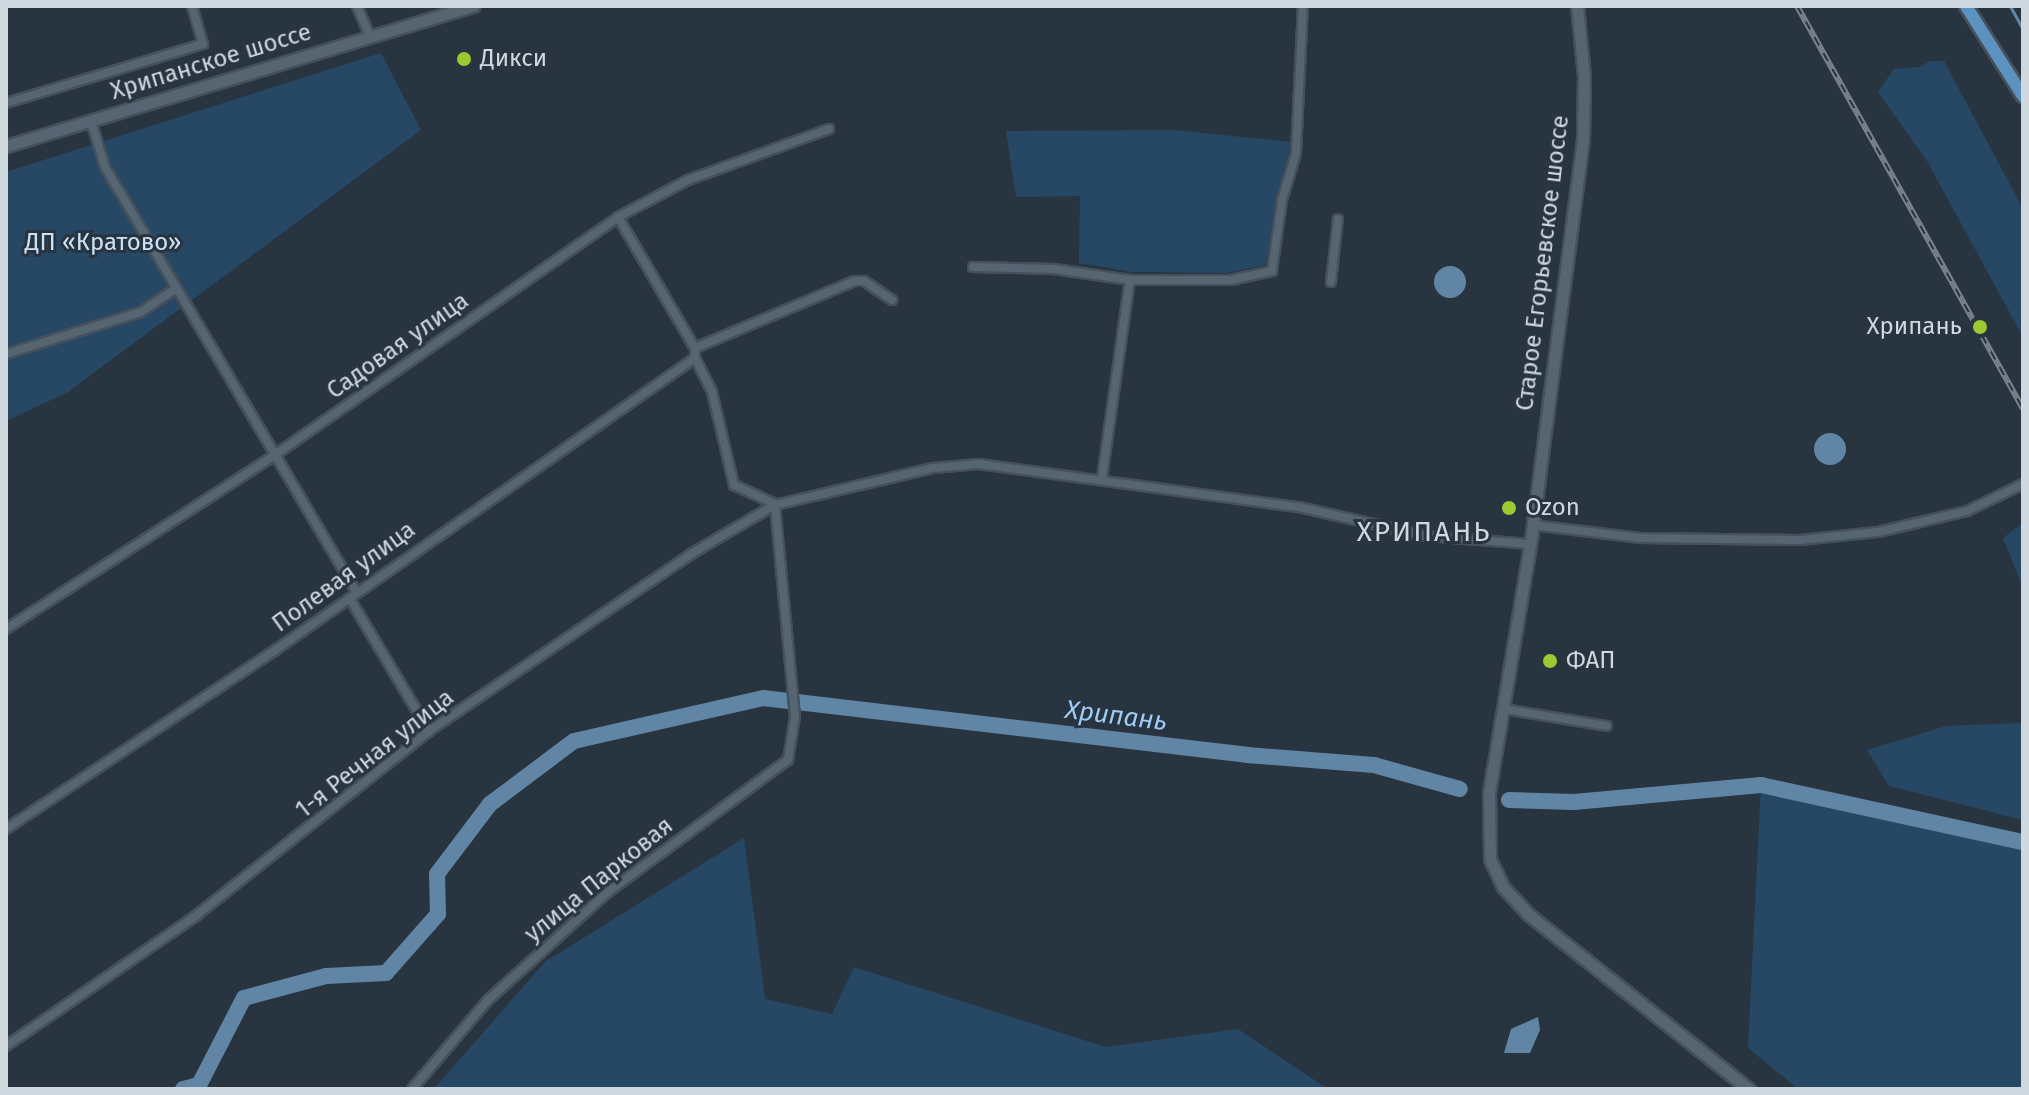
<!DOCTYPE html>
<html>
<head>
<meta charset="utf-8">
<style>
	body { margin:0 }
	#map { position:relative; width:2029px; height:1095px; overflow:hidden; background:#283541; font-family:"Fira Sans",sans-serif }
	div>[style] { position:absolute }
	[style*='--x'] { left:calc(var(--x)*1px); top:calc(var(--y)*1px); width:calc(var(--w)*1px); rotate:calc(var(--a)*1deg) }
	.green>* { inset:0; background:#274864 }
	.water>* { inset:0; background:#6185a4 }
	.round { border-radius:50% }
	.stream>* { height:3px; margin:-1.5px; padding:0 1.5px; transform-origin:1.5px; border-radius:1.5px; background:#6185a4 }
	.river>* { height:16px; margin:-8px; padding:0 8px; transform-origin:8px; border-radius:8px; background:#6185a4 }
	.roads { filter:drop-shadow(2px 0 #45505b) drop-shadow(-2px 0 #45505b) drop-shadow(0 2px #45505b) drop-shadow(0 -2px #45505b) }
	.street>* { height:8px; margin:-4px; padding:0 4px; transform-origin:4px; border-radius:4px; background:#566572 }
	.secondary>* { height:11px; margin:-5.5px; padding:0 5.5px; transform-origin:5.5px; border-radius:5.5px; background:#566572 }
	.primary>* { height:12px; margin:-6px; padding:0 6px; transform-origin:6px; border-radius:6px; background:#5b92c0 }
	.rail>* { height:6px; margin-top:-3px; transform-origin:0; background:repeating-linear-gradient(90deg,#283541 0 9px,#79848e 0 18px); box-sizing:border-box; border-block:2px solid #79848e }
	.dots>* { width:22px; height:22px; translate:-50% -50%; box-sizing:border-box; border:4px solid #283541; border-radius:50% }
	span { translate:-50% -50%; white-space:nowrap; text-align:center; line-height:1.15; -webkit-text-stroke:6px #283541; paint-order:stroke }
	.poi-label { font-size:24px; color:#cfd7df }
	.left { translate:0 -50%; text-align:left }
	.right { translate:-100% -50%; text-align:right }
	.street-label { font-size:24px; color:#cfd7df }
	.park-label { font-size:24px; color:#cbe2f6 }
	.water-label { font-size:26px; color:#9fccf4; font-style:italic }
	.quarter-label { font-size:28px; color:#cfd7df; letter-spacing:2px }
	.frame { position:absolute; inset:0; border:8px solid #cfd7df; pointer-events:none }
</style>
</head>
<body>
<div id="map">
	<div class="green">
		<i style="clip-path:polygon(381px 53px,421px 130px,68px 392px,6px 421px,6px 172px)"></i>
		<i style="clip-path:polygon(1930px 61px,1944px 61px,2023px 209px,2023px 337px,1927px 161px,1878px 92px,1894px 69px,1920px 67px)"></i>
		<i style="clip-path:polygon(1174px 130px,1292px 142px,1276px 199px,1266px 265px,1226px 273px,1132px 272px,1079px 263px,1080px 196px,1016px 197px,1006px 131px)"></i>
		<i style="clip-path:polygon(2023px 523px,2023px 588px,2003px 538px)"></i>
		<i style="clip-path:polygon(2023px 723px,2023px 820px,1889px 786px,1867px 750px,1946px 726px)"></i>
		<i style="clip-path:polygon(1761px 785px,2023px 842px,2023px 1089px,1798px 1089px,1748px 1048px)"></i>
		<i style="clip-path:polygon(744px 838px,765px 999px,832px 1014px,854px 967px,1106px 1047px,1238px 1029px,1328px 1089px,434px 1089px,545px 962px)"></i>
	</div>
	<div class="water">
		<i class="round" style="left:1434px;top:266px;width:32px;height:32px"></i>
		<i class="round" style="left:1814px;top:433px;width:32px;height:32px"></i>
		<i style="clip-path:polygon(1538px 1017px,1540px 1030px,1530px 1053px,1504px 1053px,1511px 1029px)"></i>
	</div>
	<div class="stream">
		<i style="--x:2010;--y:6;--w:26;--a:61"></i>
	</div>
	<div class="river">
		<i style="--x:1509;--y:800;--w:65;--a:1.8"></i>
		<i style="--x:1574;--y:802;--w:188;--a:-5.2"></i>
		<i style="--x:1761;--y:785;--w:268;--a:12.3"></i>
		<i style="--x:183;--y:1089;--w:16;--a:-14"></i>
		<i style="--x:199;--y:1085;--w:98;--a:-62.7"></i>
		<i style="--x:244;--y:998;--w:85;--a:-15"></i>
		<i style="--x:326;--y:976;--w:60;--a:-2.9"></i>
		<i style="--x:386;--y:973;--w:79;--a:-48.6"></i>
		<i style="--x:438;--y:914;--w:40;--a:-91.4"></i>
		<i style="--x:437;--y:874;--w:88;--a:-52.9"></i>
		<i style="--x:490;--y:804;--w:105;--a:-36.9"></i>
		<i style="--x:574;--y:741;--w:194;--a:-12.8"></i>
		<i style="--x:763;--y:698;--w:487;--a:6.7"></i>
		<i style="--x:1247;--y:755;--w:127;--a:4.5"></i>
		<i style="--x:1374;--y:765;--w:89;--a:15.6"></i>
	</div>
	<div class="roads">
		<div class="street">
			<i style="--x:357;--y:6;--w:34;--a:67"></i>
			<i style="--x:6;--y:103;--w:206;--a:-16.7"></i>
			<i style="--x:203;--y:44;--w:40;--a:-106"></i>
			<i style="--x:91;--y:121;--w:48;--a:73.1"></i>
			<i style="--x:105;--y:167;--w:494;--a:59.4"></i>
			<i style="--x:618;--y:217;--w:152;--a:59.6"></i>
			<i style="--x:973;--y:267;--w:81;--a:1.4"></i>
			<i style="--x:1054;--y:269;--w:77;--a:8.2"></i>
			<i style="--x:1130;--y:280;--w:101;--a:0"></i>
			<i style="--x:1231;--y:280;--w:42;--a:-12.4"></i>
			<i style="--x:1272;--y:271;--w:72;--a:-82"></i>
			<i style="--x:1282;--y:200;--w:49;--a:-73.4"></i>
			<i style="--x:1296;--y:153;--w:147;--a:-87.3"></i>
			<i style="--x:1331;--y:282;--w:63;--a:-83.7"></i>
			<i style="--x:695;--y:348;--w:173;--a:-22.8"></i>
			<i style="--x:854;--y:281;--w:10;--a:0"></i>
			<i style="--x:864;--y:281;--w:34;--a:34"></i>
			<i style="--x:6;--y:354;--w:141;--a:-17.3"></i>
			<i style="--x:141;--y:312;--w:40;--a:-34"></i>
			<i style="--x:695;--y:358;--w:38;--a:63"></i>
			<i style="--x:712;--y:392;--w:96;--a:76.7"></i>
			<i style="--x:734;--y:485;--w:45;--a:24.9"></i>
			<i style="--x:1102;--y:478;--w:200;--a:-82"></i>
			<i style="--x:1533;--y:525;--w:108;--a:6.9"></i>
			<i style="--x:1640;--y:538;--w:160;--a:0.7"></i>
			<i style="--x:1800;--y:540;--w:78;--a:-5.9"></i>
			<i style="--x:1878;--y:532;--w:91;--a:-13.3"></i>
			<i style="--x:1967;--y:511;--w:62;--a:-25.7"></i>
			<i style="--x:350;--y:599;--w:154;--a:59.1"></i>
			<i style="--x:6;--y:629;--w:317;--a:-32.9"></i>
			<i style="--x:272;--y:457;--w:421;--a:-34.7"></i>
			<i style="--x:618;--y:217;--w:79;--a:-27.9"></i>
			<i style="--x:688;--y:180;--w:150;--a:-19.9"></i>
			<i style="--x:1504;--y:709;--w:104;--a:9.4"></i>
			<i style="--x:6;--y:829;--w:322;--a:-33.6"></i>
			<i style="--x:274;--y:651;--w:513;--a:-34.84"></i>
			<i style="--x:695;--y:358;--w:10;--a:-90"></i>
			<i style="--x:6;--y:1046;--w:232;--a:-34.4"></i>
			<i style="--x:197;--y:915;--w:296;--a:-38.4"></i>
			<i style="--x:429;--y:731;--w:316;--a:-34"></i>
			<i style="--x:691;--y:554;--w:97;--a:-30.3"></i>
			<i style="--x:775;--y:505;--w:162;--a:-13.2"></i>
			<i style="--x:933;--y:468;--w:46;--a:-5"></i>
			<i style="--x:979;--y:464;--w:323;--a:7.7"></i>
			<i style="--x:1299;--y:507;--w:130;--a:12.9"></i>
			<i style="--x:1426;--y:536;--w:105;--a:4.4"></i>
			<i style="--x:412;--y:1089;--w:117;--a:-49.5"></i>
			<i style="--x:488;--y:1000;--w:161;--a:-42"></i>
			<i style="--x:608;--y:892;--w:223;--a:-36.3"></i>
			<i style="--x:788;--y:760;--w:44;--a:-80.8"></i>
			<i style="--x:795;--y:717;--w:213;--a:-95.4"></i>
		</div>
		<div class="secondary">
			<i style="--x:1577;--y:6;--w:70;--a:84.3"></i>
			<i style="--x:1584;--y:76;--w:63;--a:90.9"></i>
			<i style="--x:1583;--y:139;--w:397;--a:97.4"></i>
			<i style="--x:1532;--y:533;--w:265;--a:99.4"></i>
			<i style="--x:1489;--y:794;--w:65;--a:89.1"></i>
			<i style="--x:1490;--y:859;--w:31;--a:65"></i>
			<i style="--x:1503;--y:887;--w:37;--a:47"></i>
			<i style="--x:1528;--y:914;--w:282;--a:38.4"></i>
			<i style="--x:6;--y:146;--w:488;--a:-16.7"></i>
		</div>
		<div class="primary">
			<i style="--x:1966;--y:6;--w:107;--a:57.7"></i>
		</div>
	</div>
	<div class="rail">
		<i style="--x:1797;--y:6;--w:462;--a:60.7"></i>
	</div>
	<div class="dots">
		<i style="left:464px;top:59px;background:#9dca31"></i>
		<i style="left:1980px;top:327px;background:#9dca31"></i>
		<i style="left:1509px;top:508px;background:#9dca31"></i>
		<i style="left:1550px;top:661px;background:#9dca31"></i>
	</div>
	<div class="poi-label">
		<span class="left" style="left:480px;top:59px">Дикси</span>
		<span class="right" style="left:1962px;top:327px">Хрипань</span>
		<span class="left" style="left:1525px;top:508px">Ozon</span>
		<span class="left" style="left:1566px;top:661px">ФАП</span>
	</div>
	<div class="street-label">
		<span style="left:211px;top:62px;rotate:-17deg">Хрипанское шоссе</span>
		<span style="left:1543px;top:263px;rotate:-83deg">Старое Егорьевское шоссе</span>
		<span style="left:398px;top:346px;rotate:-35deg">Садовая улица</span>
		<span style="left:344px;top:577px;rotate:-36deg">Полевая улица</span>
		<span style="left:375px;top:754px;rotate:-38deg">1-я Речная улица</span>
		<span style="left:599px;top:880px;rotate:-39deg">улица Парковая</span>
	</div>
	<div class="park-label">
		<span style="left:103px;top:243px">ДП «Кратово»</span>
	</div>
	<div class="water-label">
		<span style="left:1116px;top:716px;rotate:7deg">Хрипань</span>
	</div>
	<div class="quarter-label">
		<span style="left:1424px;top:532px">ХРИПАНЬ</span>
	</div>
	<div class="frame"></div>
</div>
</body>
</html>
